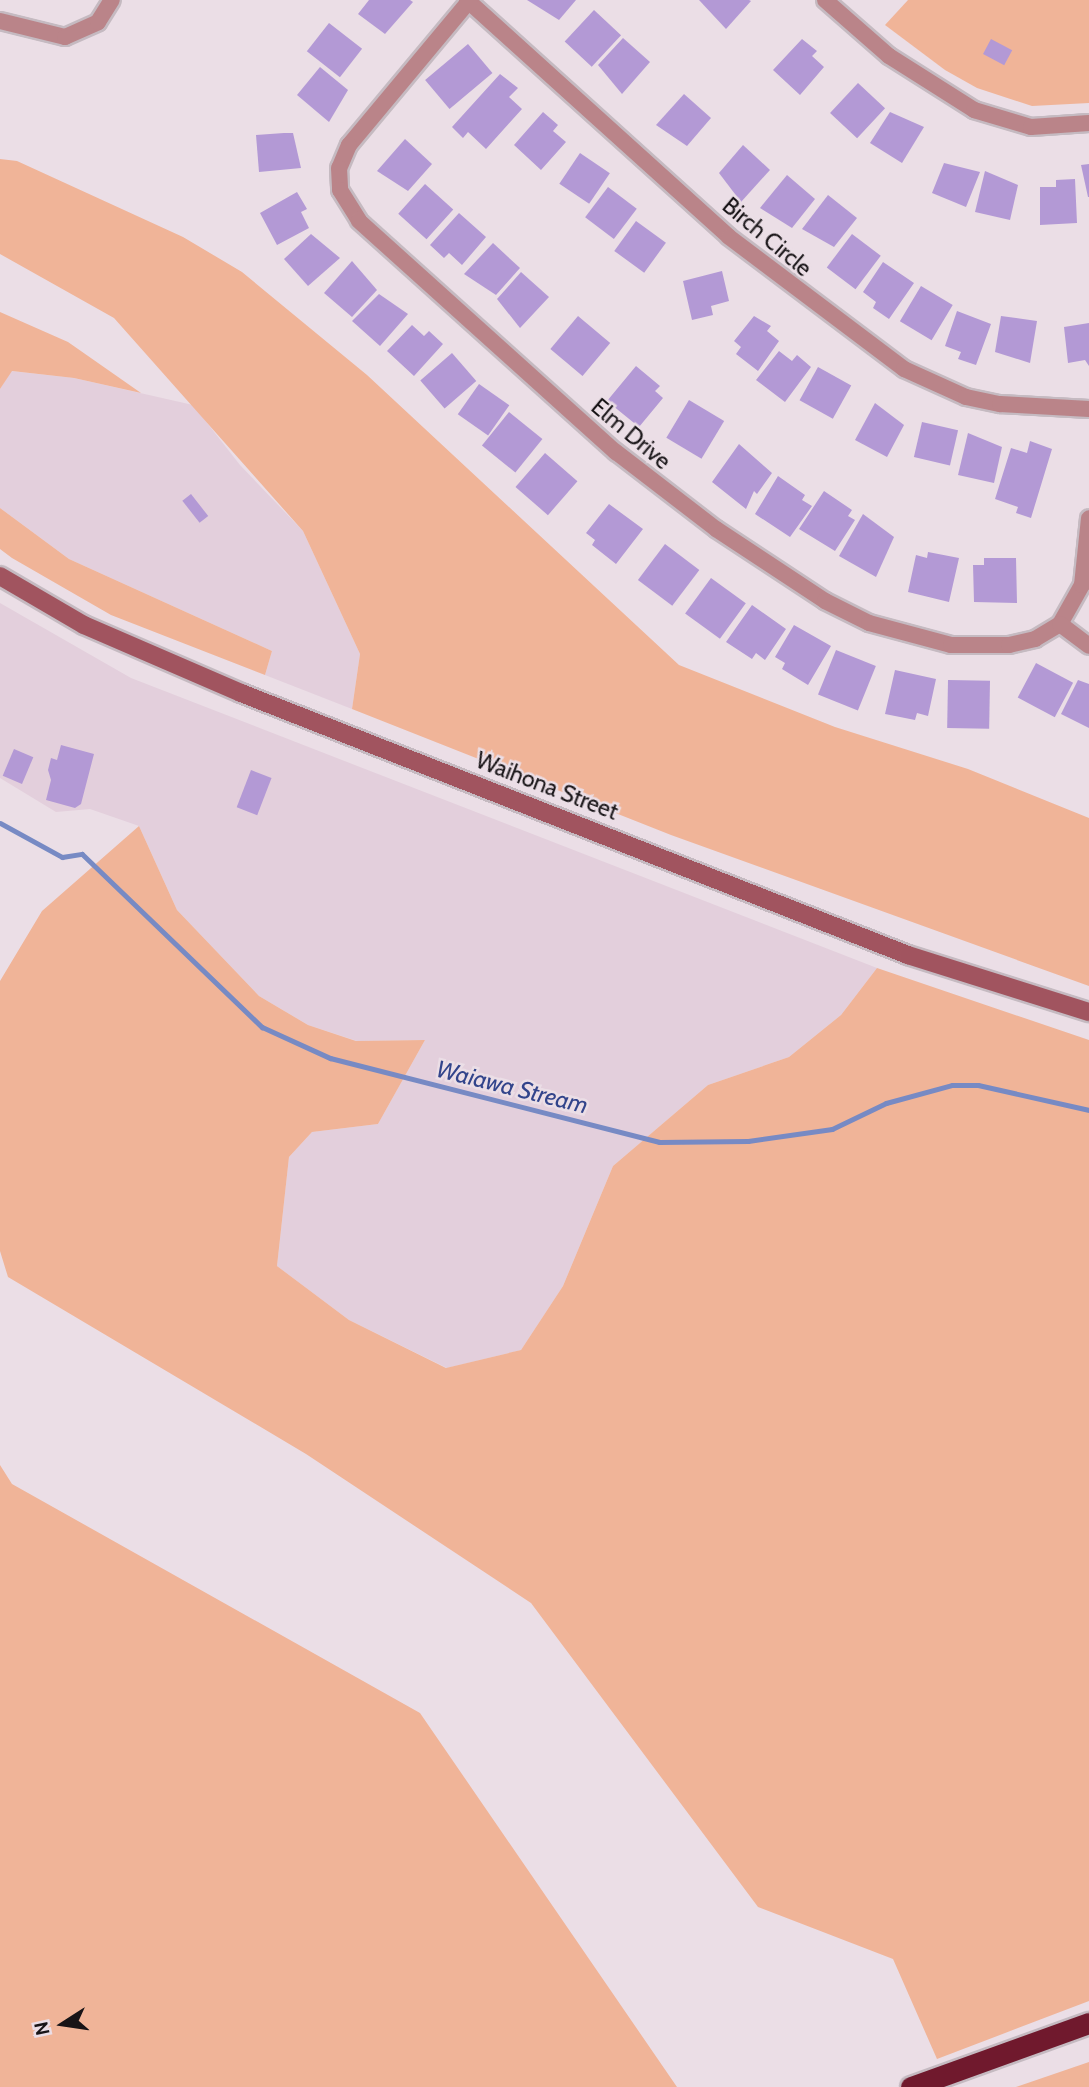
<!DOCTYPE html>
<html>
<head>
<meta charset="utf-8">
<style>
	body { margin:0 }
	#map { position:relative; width:1089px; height:2087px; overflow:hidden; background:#ebdee6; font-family:Cabin,sans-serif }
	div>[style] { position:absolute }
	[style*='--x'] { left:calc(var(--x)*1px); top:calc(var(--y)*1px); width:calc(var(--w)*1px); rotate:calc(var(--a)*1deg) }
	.built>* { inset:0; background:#e3cfdc }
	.green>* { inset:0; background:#f0b498 }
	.stream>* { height:5px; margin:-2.5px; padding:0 2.5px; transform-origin:2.5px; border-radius:2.5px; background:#778ac4 }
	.building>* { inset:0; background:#b399d5; transform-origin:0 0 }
	.roads { filter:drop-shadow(2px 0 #c5bac1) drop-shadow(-2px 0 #c5bac1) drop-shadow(0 2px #c5bac1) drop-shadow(0 -2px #c5bac1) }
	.street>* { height:16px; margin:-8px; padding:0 8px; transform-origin:8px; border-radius:8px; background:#ba8489 }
	.secondary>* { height:18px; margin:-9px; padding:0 9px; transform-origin:9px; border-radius:9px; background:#a1545f }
	.highway>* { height:21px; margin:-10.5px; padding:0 10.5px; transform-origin:10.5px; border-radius:10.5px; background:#70192d }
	span { translate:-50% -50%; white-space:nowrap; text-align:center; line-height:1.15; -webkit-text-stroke:5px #ebdee6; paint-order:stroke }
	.street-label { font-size:23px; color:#181417 }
	.water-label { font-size:24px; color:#32448b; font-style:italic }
	.north { position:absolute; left:28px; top:1989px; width:70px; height:70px; -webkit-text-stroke:5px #ebdee6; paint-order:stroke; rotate:258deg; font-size:19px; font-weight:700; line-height:28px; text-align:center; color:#181417 }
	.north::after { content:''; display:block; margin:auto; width:24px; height:32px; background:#181417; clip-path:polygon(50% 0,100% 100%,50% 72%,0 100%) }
</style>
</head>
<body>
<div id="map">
	<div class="built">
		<i style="clip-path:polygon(11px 371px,74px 378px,193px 405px,240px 465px,303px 531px,360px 654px,352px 709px,265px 675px,272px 651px,69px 559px,0 508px,0 389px)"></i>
		<i style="clip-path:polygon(0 603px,131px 678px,877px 968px,841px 1015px,789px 1057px,708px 1085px,613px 1166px,563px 1286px,521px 1350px,447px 1368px,349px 1320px,277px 1266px,289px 1157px,312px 1132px,378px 1124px,425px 1040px,357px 1041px,308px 1025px,259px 996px,177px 910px,139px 826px,90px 809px,56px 812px,0 778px)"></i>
	</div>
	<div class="green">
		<i style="clip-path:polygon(908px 0,1089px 0,1089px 103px,1032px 106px,977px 88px,945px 70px,885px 25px)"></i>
		<i style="clip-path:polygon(0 159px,17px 161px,183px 237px,242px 272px,367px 375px,679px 665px,835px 727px,968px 769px,1089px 818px,1089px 986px,671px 835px,352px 709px,360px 654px,303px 531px,114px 318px,0 254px)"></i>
		<i style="clip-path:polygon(0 312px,68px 342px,141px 393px,74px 378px,12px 371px,0 389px)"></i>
		<i style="clip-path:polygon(0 508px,69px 559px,272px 651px,265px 675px,111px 615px,12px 558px,0 549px)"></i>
		<i style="clip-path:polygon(139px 826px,177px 910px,259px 996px,308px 1025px,356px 1041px,425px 1040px,378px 1124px,312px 1132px,289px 1157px,277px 1266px,349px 1320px,446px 1368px,521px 1350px,563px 1286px,613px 1166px,708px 1085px,789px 1057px,841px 1015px,877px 968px,1089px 1040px,1089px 2001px,937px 2059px,893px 1959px,758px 1907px,531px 1603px,306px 1454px,8px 1277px,0 1251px,0 981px,42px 911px)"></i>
		<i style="clip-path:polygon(0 1465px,12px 1484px,420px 1713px,677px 2087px,0 2087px)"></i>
		<i style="clip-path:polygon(1089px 2062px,1089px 2087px,1016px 2087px)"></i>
	</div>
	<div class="stream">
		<i style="--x:0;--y:823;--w:71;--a:28.7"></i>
		<i style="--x:62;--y:857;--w:20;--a:-9"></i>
		<i style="--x:82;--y:854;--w:250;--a:43.9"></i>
		<i style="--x:262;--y:1027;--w:75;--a:24.5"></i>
		<i style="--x:330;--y:1058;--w:340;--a:14.3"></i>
		<i style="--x:659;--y:1142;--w:89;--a:-0.6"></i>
		<i style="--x:748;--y:1141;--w:85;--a:-8.1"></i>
		<i style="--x:832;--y:1129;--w:60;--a:-25.7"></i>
		<i style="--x:886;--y:1103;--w:68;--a:-15.3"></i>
		<i style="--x:952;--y:1085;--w:26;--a:0"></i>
		<i style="--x:978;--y:1085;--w:114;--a:12.7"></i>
	</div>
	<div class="building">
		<i style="clip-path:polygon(369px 0,410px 0,413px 2px,385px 34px,358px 14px)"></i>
		<i style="clip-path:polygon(527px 0,576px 0,559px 20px)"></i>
		<i style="clip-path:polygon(699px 0,749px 0,751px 1px,726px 29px)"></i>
		<i style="left:594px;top:10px;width:37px;height:43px;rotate:43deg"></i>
		<i style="left:329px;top:23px;width:42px;height:36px;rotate:38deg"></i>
		<i style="clip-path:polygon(623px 38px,650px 62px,622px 94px,598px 65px)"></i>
		<i style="clip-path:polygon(802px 39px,817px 51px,812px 56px,824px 67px,800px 95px,773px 70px)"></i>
		<i style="left:991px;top:39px;width:24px;height:17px;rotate:28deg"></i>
		<i style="left:468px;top:44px;width:38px;height:56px;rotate:50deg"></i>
		<i style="clip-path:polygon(320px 67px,348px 90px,329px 122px,297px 95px)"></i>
		<i style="clip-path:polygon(500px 74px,518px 88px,509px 97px,522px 109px,486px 149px,468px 132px,463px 138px,452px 127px)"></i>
		<i style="left:858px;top:83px;width:37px;height:41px;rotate:43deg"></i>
		<i style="clip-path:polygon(684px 94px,711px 118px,687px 146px,656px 125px)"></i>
		<i style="clip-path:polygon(543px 112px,558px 125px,553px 131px,566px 142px,541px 170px,514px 145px)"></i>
		<i style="clip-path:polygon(890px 112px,924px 127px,902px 163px,870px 143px)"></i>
		<i style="clip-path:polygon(284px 133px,293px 133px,301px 168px,259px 172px,256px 135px)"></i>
		<i style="clip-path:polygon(405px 139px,432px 164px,408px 191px,377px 171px)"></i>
		<i style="clip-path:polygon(743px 145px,770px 170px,741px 202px,719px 173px)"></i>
		<i style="left:580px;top:153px;width:36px;height:37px;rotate:34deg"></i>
		<i style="clip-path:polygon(944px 163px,980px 172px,966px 207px,932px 193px)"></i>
		<i style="clip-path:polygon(1089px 164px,1089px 197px,1088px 197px,1081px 165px)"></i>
		<i style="clip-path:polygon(985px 171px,1018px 185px,1010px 220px,975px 212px)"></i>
		<i style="clip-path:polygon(787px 175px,815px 199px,792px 228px,760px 208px)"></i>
		<i style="clip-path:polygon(1075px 179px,1077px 223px,1040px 225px,1040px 187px,1056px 187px,1056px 180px)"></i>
		<i style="left:425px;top:184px;width:38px;height:40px;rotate:42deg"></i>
		<i style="left:608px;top:187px;width:36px;height:38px;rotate:37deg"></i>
		<i style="clip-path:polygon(297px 192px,307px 209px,301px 212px,309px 228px,277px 245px,260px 213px)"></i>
		<i style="clip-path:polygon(828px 195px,857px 218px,834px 247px,802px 229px)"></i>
		<i style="clip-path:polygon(459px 213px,486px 237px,462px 265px,449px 253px,444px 258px,430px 245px)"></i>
		<i style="left:636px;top:221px;width:37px;height:37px;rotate:36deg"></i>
		<i style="clip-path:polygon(311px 234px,340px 258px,308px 286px,284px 259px)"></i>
		<i style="left:852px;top:234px;width:36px;height:42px;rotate:37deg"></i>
		<i style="clip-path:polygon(493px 243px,520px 268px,496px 295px,464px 274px)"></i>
		<i style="clip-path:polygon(352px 261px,377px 290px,352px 317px,324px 293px)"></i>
		<i style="clip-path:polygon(883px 262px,914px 283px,889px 319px,873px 308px,876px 302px,863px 292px)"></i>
		<i style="clip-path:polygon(722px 271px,729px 301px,711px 306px,713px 315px,692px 320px,683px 281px)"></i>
		<i style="clip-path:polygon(521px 272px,549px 297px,520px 328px,497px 299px)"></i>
		<i style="left:921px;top:286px;width:37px;height:41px;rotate:31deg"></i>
		<i style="clip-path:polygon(379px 294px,408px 314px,380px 346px,352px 321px)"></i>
		<i style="clip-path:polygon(957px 311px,991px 324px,976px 365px,958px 359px,961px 352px,945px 346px)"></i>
		<i style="left:578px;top:316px;width:42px;height:43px;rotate:40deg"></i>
		<i style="clip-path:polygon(754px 316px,771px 326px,767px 331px,779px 341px,758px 371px,736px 354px,741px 347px,734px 341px)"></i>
		<i style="clip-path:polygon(1001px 316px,1037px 321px,1030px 363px,995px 352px)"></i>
		<i style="clip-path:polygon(1089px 323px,1089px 366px,1085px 360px,1068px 363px,1064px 327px)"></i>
		<i style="clip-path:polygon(412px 325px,424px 336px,429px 331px,443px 344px,414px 376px,387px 351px)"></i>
		<i style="clip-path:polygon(779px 351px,792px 361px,797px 355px,811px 367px,785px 402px,756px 380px)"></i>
		<i style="left:452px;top:353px;width:37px;height:42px;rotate:49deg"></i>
		<i style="clip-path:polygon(636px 366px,660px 386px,655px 391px,663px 398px,639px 427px,607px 401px)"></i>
		<i style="left:818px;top:367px;width:38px;height:38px;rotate:29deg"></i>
		<i style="left:479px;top:384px;width:37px;height:37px;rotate:35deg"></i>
		<i style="left:689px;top:400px;width:41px;height:44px;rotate:31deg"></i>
		<i style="clip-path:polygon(875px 403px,904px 425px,887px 457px,855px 440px)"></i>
		<i style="left:509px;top:412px;width:43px;height:43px;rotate:39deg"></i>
		<i style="left:922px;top:422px;width:37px;height:36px;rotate:13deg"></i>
		<i style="clip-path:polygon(968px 433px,1002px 447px,994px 483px,958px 475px)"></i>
		<i style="clip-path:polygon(1030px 441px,1052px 449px,1031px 518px,1016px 513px,1018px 507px,995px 499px,1011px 448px,1027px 453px)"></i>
		<i style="clip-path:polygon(739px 444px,772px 473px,757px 494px,754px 491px,746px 509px,712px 482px)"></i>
		<i style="left:545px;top:453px;width:43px;height:45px;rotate:41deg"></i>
		<i style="clip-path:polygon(778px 476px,805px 495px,802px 500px,812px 506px,790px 537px,755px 514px)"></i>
		<i style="clip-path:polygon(824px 491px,852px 510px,848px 516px,855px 520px,835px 551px,799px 529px)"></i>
		<i style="left:191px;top:494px;width:28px;height:11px;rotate:52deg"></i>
		<i style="clip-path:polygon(609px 504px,643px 529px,616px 564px,592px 545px,595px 540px,586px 533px)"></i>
		<i style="clip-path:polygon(863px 514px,894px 537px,876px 577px,839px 556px)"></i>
		<i style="left:665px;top:544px;width:43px;height:45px;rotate:37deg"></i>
		<i style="clip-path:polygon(928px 552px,959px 558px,949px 602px,908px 592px,916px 555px,927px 558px)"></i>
		<i style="clip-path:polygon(984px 558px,1016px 558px,1017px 603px,974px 602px,973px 565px,984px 565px)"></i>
		<i style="left:711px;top:578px;width:43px;height:44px;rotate:36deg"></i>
		<i style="clip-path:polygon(752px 605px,786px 629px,765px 660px,756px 653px,752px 659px,726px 642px)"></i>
		<i style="clip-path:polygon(794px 625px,831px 646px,808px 685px,782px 669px,785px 663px,775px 657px)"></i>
		<i style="left:836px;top:650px;width:43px;height:48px;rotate:22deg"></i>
		<i style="left:1036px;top:663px;width:42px;height:39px;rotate:28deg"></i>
		<i style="clip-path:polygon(895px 670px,936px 679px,928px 716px,917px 713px,915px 720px,885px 714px)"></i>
		<i style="left:948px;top:680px;width:42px;height:48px;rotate:1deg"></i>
		<i style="clip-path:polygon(1078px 680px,1089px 684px,1089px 728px,1061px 714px)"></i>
		<i style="clip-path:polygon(61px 745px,94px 754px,81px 804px,75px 808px,46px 800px,51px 780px,48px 770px,51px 758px,57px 760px)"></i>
		<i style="left:14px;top:749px;width:21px;height:29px;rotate:23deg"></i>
		<i style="left:251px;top:770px;width:22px;height:40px;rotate:21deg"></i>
	</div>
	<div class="roads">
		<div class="street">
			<i style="--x:467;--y:0;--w:353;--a:42.1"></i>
			<i style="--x:729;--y:237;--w:219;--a:37"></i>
			<i style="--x:904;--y:369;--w:68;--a:24.3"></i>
			<i style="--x:966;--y:397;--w:35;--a:12"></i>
			<i style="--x:1000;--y:404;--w:89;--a:3.2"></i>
			<i style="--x:470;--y:0;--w:189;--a:129.8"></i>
			<i style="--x:349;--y:145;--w:25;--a:113"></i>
			<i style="--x:339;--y:168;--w:22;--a:87"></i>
			<i style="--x:340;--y:190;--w:36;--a:58"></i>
			<i style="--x:359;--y:221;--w:346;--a:42"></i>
			<i style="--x:616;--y:452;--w:126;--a:37.6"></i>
			<i style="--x:716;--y:529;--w:131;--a:33.4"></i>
			<i style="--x:825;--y:601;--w:49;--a:26.6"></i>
			<i style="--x:869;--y:623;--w:85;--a:15"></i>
			<i style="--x:951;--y:645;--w:58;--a:0"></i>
			<i style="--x:1009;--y:645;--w:27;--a:-13"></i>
			<i style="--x:1035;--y:639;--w:29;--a:-31"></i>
			<i style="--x:1060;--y:624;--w:45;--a:-60.6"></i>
			<i style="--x:1082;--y:585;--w:67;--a:-84"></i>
			<i style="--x:825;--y:0;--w:85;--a:41.2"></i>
			<i style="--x:889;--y:56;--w:101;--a:32.4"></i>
			<i style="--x:974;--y:110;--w:59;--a:16.6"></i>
			<i style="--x:1031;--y:127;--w:58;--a:-3.9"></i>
			<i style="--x:0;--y:21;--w:67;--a:13.8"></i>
			<i style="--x:65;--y:37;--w:36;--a:-24"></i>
			<i style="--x:98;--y:22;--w:26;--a:-58"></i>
			<i style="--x:1060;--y:624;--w:36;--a:37"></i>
		</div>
		<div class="secondary">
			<i style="--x:0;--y:576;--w:97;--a:30.3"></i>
			<i style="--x:84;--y:625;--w:171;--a:23.4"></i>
			<i style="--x:241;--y:693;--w:717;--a:21.45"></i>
			<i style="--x:908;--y:955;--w:190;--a:17.5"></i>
		</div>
		<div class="highway">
			<i style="--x:911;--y:2087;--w:189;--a:-19.8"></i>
		</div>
	</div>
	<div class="street-label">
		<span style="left:767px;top:237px;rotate:40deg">Birch Circle</span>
		<span style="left:631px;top:434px;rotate:40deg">Elm Drive</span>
		<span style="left:547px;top:786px;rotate:21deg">Waihona Street</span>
	</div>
	<div class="water-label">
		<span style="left:512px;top:1087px;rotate:14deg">Waiawa Stream</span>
	</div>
	<div class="north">N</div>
</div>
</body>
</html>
